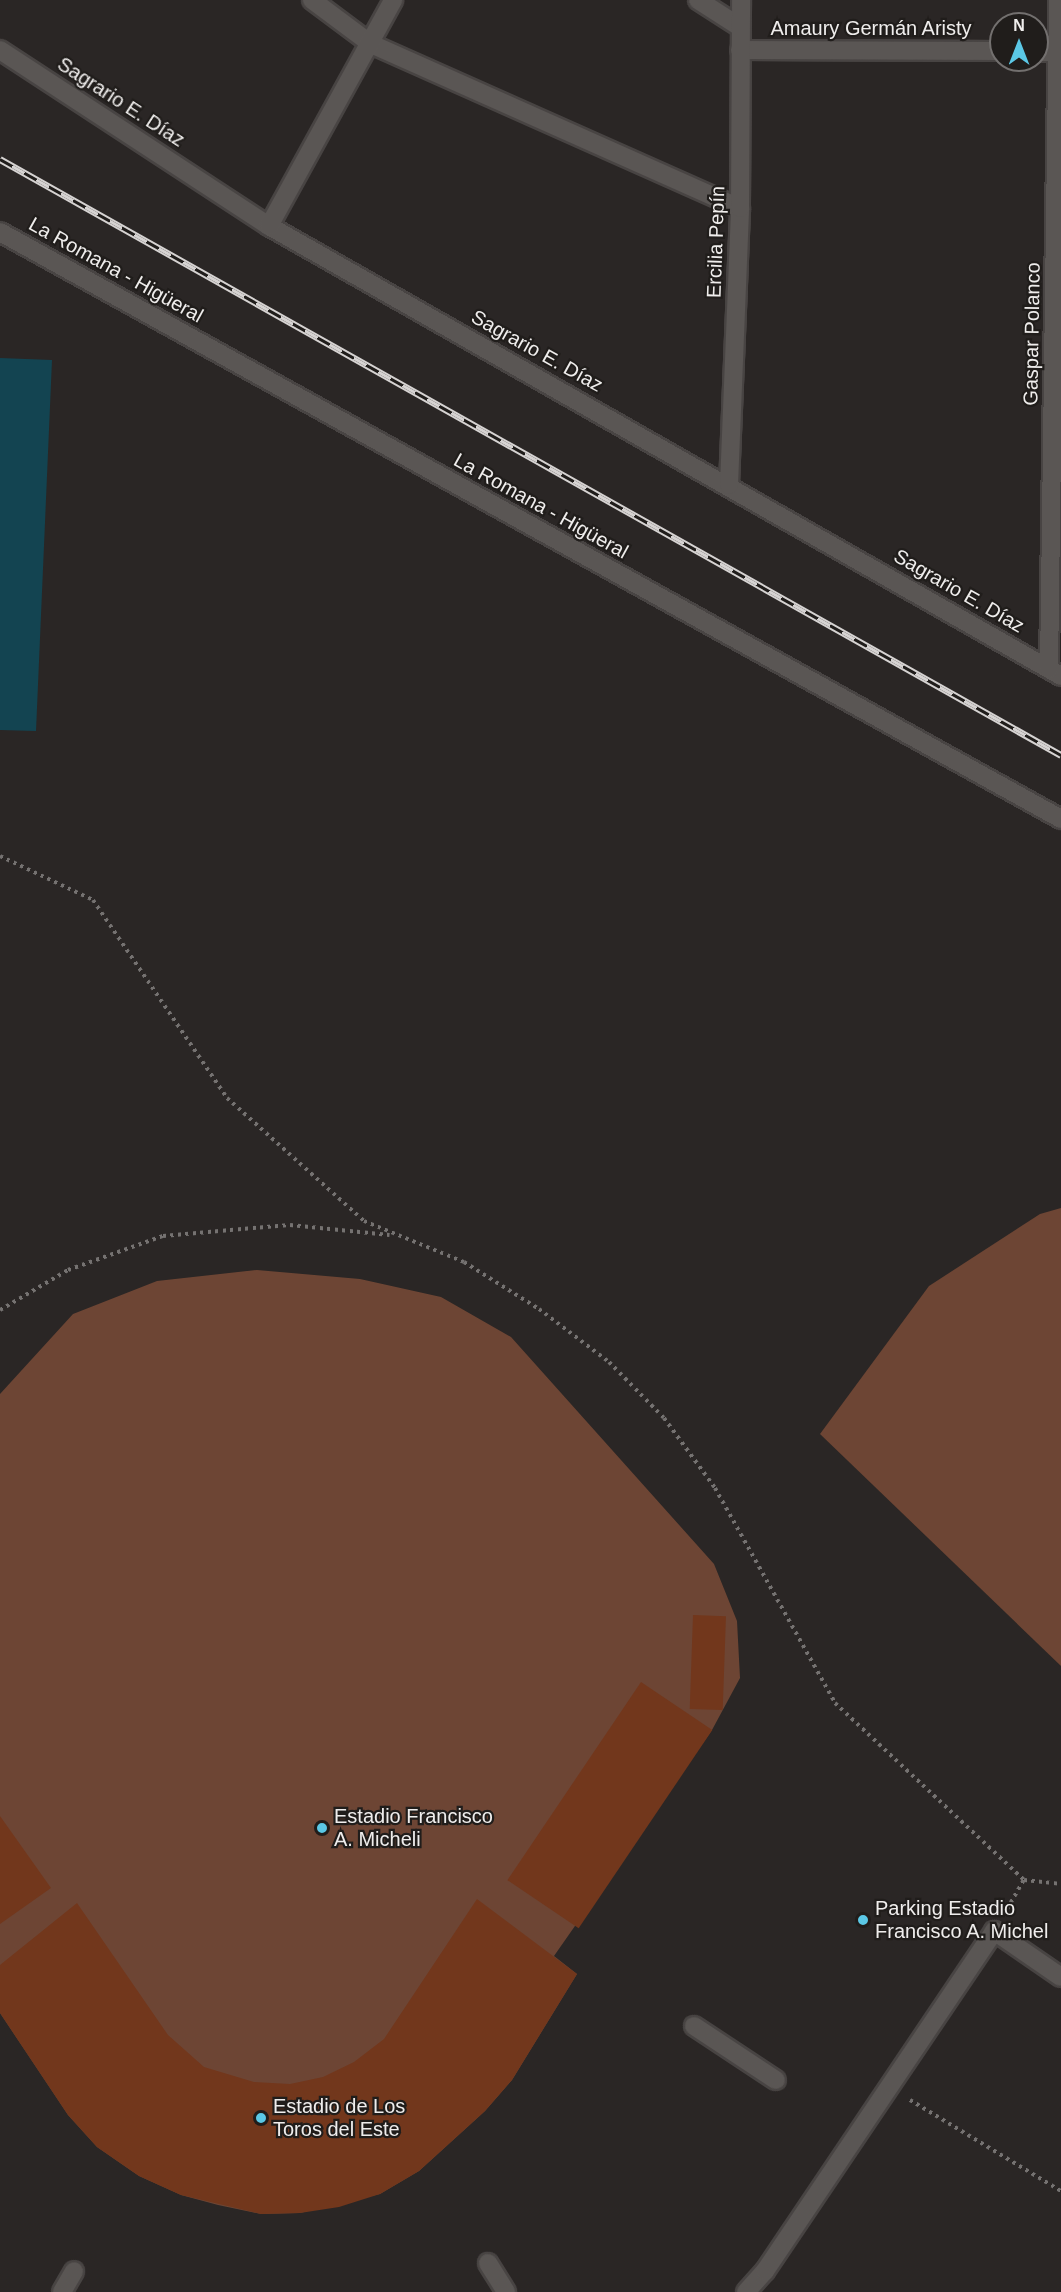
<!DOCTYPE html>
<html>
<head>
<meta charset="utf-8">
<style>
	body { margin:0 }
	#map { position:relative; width:1061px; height:2292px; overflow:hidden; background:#2a2625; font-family:Helvetica,sans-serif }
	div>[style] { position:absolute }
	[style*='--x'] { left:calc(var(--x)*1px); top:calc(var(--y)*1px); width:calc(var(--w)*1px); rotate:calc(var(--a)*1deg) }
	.green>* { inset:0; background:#6d4534 }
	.water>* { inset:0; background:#134451 }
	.building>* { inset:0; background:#72371c; transform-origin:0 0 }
	.path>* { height:4px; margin-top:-2px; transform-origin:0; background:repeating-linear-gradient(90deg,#757271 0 3px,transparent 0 7.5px) }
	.roads { filter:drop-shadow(2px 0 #484443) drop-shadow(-2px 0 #484443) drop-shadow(0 2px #484443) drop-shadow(0 -2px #484443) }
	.minor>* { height:18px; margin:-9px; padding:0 9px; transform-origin:9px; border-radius:9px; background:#5a5654 }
	.rail>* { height:7px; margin-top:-3.5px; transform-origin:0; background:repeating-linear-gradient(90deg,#201d1b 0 14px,#d6d3d2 0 28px); box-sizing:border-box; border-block:2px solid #d6d3d2 }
	.dots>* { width:16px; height:16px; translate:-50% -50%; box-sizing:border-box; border:3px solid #201d1b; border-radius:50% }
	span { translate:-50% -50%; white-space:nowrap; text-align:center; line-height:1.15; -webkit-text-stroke:4.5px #201d1b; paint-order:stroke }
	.street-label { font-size:20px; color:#efedec }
	.poi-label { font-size:20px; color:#efedec }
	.left { translate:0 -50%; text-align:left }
	.north { position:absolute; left:989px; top:12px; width:60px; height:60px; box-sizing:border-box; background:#201d1b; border:2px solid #73706f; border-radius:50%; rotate:0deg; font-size:16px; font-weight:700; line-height:24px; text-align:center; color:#efedec }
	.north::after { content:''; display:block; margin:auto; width:21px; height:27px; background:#5bc8e6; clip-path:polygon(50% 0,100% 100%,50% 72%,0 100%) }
</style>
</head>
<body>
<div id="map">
	<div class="green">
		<i style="clip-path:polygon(1061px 1208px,1061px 1666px,820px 1434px,929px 1286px,1040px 1214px)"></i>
		<i style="clip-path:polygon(257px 1270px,360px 1279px,441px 1297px,511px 1337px,714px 1564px,737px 1621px,740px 1678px,712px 1730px,554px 1956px,577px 1974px,512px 2080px,485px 2111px,419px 2171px,380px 2194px,300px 2213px,261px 2214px,218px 2205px,181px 2195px,139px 2176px,97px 2147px,68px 2115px,0 2013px,0 1394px,73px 1314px,157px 1281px)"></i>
	</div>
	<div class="water">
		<i style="clip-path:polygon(0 358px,52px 360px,36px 731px,0 730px)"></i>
	</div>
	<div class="building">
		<i style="left:693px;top:1615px;width:33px;height:94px;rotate:2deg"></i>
		<i style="left:641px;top:1682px;width:86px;height:239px;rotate:34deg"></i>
		<i style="clip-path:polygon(0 1816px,51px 1888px,0 1924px)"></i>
		<i style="clip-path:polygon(477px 1899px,577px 1974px,512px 2080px,485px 2111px,419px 2171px,380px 2194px,339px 2207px,300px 2213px,261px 2214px,181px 2195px,139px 2176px,97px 2147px,68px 2115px,0 2013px,0 1965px,77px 1903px,168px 2035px,204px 2067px,254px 2082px,290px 2084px,323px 2077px,354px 2062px,384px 2039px)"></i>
	</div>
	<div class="path">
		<i style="--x:0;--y:856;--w:103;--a:25.3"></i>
		<i style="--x:93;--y:900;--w:239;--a:55.9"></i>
		<i style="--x:227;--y:1098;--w:184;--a:41.9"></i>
		<i style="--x:364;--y:1221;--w:108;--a:22.3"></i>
		<i style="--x:464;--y:1262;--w:89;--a:32.1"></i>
		<i style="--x:539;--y:1309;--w:88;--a:37.1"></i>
		<i style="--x:609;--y:1362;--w:78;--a:45.5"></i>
		<i style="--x:664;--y:1418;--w:87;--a:53.9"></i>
		<i style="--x:715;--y:1488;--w:246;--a:60.8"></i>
		<i style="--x:835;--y:1703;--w:259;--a:43.1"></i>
		<i style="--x:1024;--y:1880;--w:37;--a:6"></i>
		<i style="--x:0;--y:1310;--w:79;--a:-30.5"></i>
		<i style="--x:68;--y:1270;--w:101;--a:-19.7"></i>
		<i style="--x:163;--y:1236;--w:127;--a:-5"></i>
		<i style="--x:290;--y:1225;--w:100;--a:5.8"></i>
		<i style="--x:1007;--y:1909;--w:34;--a:-60"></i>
		<i style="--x:910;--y:2100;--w:176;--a:31.1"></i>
	</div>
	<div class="roads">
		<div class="minor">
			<i style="--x:312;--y:0;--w:74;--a:36.7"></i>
			<i style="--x:371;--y:44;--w:404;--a:24"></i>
			<i style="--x:698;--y:0;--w:50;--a:32.7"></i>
			<i style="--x:0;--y:50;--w:321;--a:33.2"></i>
			<i style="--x:269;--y:226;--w:911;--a:29.6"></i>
			<i style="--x:740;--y:50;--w:261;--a:0.2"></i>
			<i style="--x:1037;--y:52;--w:24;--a:0"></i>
			<i style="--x:269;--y:226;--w:258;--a:-61.2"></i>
			<i style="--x:0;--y:232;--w:1213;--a:28.95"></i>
			<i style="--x:729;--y:485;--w:277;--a:-87.7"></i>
			<i style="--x:740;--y:208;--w:208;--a:-89.7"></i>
			<i style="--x:1049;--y:669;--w:669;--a:-89.23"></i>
			<i style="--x:694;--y:2026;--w:98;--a:33.4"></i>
			<i style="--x:488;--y:2263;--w:34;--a:58"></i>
			<i style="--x:62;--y:2292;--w:24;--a:-60"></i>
			<i style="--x:746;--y:2292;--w:28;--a:-48"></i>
			<i style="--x:765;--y:2271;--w:410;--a:-56"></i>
			<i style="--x:994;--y:1931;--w:81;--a:34.5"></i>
		</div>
	</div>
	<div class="rail">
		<i style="--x:0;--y:159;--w:1217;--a:29.32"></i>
	</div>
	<div class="dots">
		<i style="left:322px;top:1828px;background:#5bc8e6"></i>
		<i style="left:863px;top:1920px;background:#5bc8e6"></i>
		<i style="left:261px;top:2118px;background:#5bc8e6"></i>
	</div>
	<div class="street-label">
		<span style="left:871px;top:28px">Amaury Germán Aristy</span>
		<span style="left:121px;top:102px;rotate:33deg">Sagrario E. Díaz</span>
		<span style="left:716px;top:242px;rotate:-88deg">Ercilia Pepín</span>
		<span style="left:116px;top:270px;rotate:29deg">La Romana - Higüeral</span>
		<span style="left:1032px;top:334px;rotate:-89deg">Gaspar Polanco</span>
		<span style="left:537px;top:351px;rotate:29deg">Sagrario E. Díaz</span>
		<span style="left:541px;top:506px;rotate:29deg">La Romana - Higüeral</span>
		<span style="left:959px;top:591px;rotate:30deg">Sagrario E. Díaz</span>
	</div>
	<div class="poi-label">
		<span class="left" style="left:334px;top:1828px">Estadio Francisco<br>A. Micheli</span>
		<span class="left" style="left:875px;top:1920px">Parking Estadio<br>Francisco A. Michel</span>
		<span class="left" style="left:273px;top:2118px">Estadio de Los<br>Toros del Este</span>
	</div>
	<div class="north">N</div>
</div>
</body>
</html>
